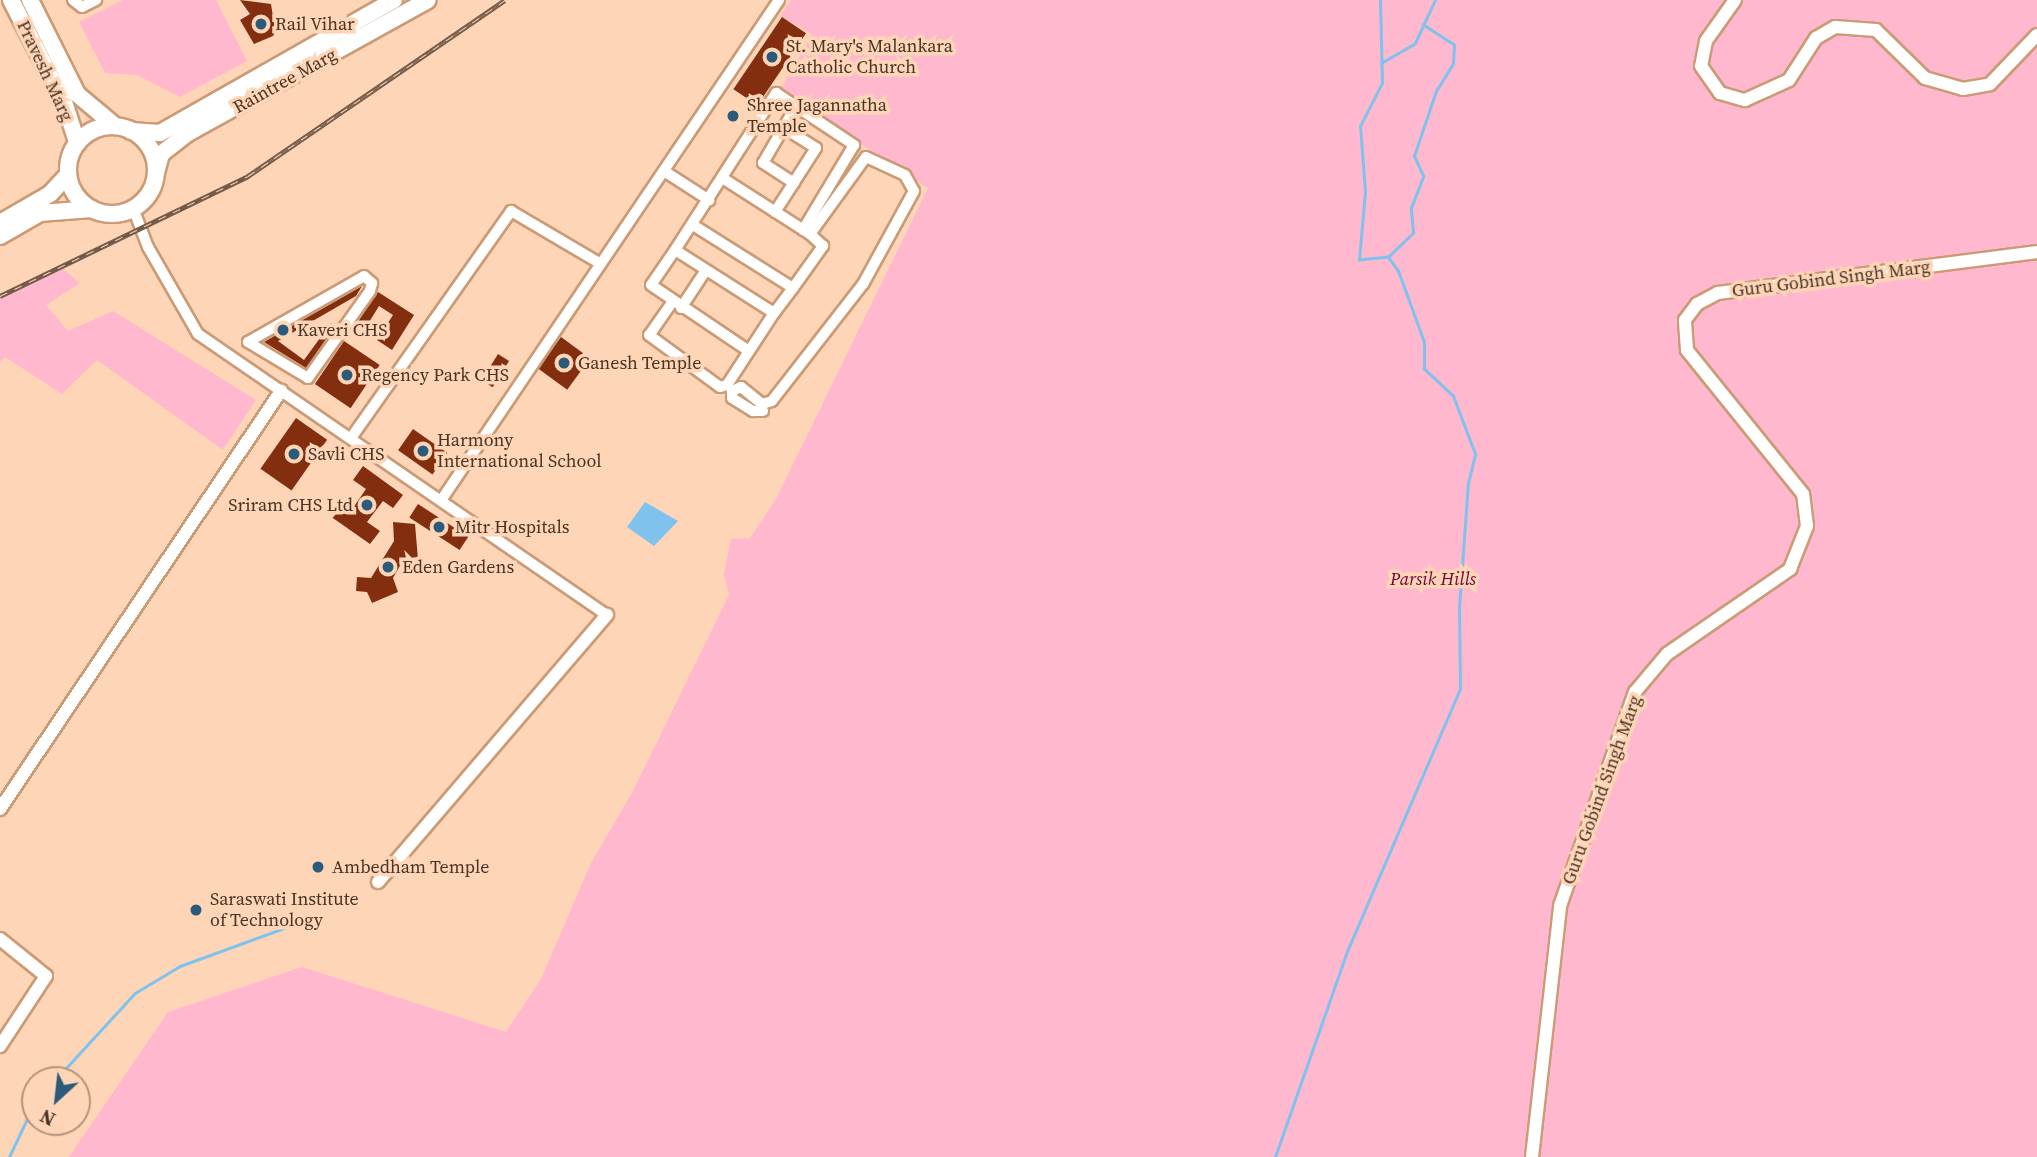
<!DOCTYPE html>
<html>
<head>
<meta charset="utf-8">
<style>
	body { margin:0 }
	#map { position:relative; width:2037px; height:1157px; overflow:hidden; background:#fed5b7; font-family:"Source Serif 4",serif }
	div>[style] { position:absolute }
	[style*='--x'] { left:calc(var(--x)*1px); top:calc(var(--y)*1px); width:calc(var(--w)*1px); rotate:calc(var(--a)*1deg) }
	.green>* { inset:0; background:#ffb8ce }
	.water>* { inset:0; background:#80c2ee }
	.stream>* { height:2.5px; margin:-1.25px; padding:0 1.25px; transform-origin:1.25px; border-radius:1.25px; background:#80c2ee }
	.building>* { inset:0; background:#822e0f; transform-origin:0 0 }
	.roads { filter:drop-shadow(2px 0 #cb9b76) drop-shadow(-2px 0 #cb9b76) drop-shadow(0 2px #cb9b76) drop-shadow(0 -2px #cb9b76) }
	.minor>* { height:10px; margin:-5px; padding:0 5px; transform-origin:5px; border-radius:5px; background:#fff }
	.tertiary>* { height:12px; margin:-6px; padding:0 6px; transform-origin:6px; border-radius:6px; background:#fff }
	.primary>* { height:16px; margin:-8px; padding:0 8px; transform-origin:8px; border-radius:8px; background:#fff }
	.primary>.ring { margin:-8px; padding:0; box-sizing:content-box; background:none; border:16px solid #fff; border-radius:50% }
	.rail>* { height:5px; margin-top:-2.5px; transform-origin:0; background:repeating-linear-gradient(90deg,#fed5b7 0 8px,#745b49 0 16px); box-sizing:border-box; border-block:2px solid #745b49 }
	.dots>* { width:19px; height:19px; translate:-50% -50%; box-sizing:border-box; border:4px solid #fed5b7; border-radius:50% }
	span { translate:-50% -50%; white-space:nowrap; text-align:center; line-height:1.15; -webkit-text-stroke:7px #fed5b7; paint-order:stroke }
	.poi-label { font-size:18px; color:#483425 }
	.left { translate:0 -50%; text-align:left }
	.right { translate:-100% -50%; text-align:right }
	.street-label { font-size:18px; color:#483425 }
	.park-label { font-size:18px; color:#72003b; font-style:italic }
	.north { position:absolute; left:21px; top:1066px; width:70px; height:70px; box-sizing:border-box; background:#fed5b7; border:2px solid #b5957d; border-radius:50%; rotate:207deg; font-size:19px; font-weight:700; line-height:28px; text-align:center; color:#483425 }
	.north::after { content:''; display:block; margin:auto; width:24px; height:32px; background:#2b5b7a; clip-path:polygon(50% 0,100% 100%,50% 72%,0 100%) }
</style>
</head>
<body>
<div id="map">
	<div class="green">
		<i style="clip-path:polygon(123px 0,216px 0,247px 61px,180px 97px,137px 75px,105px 73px,79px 22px)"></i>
		<i style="clip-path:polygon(791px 0,2037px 0,2037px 1157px,69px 1157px,168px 1012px,302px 967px,506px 1032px,541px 979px,591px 863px,632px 793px,729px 595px,724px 574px,731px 539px,750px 538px,776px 499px,928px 188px,780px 91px,812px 34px,780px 16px)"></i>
		<i style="clip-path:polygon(62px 268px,80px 283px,46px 305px,68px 331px,113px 311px,256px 400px,223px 450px,97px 360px,62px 394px,5px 357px,0 362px,0 295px)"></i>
	</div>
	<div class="water">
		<i style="clip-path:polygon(645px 502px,678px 521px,654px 546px,627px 527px)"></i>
	</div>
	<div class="stream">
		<i style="--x:1381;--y:63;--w:39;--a:-30"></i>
		<i style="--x:1415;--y:43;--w:47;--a:-65.1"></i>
		<i style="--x:1388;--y:257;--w:35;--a:-44"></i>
		<i style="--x:1413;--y:233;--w:25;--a:-95"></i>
		<i style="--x:1411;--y:208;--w:34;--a:-69"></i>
		<i style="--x:1423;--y:176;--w:22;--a:-114"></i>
		<i style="--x:1414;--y:156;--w:69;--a:-71.3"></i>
		<i style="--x:1436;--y:91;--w:32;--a:-58"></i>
		<i style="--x:1453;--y:64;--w:19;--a:-87"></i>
		<i style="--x:1454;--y:45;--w:37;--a:-147"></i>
		<i style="--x:55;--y:1080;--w:118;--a:-47.4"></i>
		<i style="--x:135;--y:993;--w:52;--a:-31"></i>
		<i style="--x:180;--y:966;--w:137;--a:-20"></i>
		<i style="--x:9;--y:1157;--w:61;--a:-64.7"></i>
		<i style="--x:1275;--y:1157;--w:220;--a:-70.7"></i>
		<i style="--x:1348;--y:949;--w:283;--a:-66.7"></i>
		<i style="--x:1460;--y:689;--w:81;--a:-90.7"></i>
		<i style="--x:1459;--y:608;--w:125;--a:-85.9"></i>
		<i style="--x:1468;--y:483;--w:30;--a:-76"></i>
		<i style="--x:1475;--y:454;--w:62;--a:-110.8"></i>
		<i style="--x:1453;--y:396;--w:40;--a:-137"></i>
		<i style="--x:1424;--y:369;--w:27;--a:-90"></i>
		<i style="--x:1424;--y:342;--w:76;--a:-110.1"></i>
		<i style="--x:1398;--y:271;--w:17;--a:-126"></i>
		<i style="--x:1388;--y:257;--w:29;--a:174"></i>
		<i style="--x:1359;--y:260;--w:68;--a:-85"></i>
		<i style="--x:1365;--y:192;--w:66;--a:-94.3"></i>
		<i style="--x:1360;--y:126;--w:48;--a:-62.9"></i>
		<i style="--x:1382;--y:83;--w:83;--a:-91.4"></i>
	</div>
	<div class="building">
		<i style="clip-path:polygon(240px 0,271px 4px,273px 17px,281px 21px,273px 36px,254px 44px,240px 20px,250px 14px)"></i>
		<i style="left:782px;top:17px;width:29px;height:87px;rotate:34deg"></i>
		<i style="clip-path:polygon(362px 286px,356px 296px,278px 341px,304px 360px,331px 323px,335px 326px,306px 368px,264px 342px)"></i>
		<i style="clip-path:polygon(378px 292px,414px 315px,392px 350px,377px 340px,393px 315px,379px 306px,363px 332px,355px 326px)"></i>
		<i style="left:561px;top:337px;width:36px;height:39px;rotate:36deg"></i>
		<i style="left:344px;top:341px;width:43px;height:52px;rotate:34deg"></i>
		<i style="left:498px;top:354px;width:13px;height:31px;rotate:32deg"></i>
		<i style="left:296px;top:418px;width:38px;height:62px;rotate:35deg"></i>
		<i style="left:413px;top:429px;width:42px;height:26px;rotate:35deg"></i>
		<i style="clip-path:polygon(363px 466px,403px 495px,393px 508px,383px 501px,367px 522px,380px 531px,370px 544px,330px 516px,340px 503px,351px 511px,366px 489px,353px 480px)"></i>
		<i style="left:418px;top:504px;width:60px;height:16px;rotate:33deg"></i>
		<i style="clip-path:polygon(393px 522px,415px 524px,418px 559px,403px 560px,393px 578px,398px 592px,372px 603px,367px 592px,356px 591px,357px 577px,371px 578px,394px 541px)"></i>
	</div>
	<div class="roads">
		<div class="minor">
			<i style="--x:73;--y:0;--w:11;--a:38"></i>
			<i style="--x:82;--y:7;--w:16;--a:-27"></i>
			<i style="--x:664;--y:171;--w:54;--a:32.8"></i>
			<i style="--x:724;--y:179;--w:102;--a:32.6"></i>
			<i style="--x:810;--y:234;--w:95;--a:-54"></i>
			<i style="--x:866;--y:157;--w:43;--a:24.8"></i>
			<i style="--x:905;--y:175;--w:18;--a:61"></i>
			<i style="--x:914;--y:191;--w:106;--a:118.7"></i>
			<i style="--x:863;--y:284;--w:148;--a:127.9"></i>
			<i style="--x:772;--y:401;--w:10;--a:163"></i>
			<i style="--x:762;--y:404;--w:27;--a:-141"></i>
			<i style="--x:741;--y:387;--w:10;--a:156"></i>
			<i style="--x:732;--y:391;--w:7;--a:90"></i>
			<i style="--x:732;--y:398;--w:25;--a:32"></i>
			<i style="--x:753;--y:411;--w:10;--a:0"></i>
			<i style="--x:794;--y:183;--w:37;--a:-147"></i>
			<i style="--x:763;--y:163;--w:66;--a:-59.9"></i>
			<i style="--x:133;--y:208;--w:42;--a:69"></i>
			<i style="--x:148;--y:247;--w:100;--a:60.1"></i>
			<i style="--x:198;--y:334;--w:496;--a:34.5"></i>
			<i style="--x:775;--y:212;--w:76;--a:-57.4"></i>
			<i style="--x:816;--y:148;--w:39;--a:-148"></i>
			<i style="--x:693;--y:225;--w:118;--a:32.2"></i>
			<i style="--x:793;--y:288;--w:31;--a:127"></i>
			<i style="--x:774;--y:313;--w:117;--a:-147.5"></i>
			<i style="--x:675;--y:250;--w:187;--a:-57.2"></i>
			<i style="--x:776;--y:93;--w:94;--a:33.7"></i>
			<i style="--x:854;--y:145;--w:99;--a:121"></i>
			<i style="--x:675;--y:250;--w:42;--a:124.4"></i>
			<i style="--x:651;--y:285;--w:118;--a:34"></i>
			<i style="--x:364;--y:276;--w:11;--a:41"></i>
			<i style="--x:372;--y:283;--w:8;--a:104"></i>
			<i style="--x:370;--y:291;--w:107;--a:125.5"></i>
			<i style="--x:308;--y:378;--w:70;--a:-149"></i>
			<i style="--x:248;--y:342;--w:133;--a:-29.6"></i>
			<i style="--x:793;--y:288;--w:52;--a:-54.5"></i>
			<i style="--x:823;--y:246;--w:18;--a:-137"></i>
			<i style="--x:671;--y:304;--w:38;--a:125"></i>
			<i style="--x:649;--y:335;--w:88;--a:36.2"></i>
			<i style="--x:720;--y:387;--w:7;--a:-16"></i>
			<i style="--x:727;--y:385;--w:86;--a:-56.9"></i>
			<i style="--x:681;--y:308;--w:45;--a:-56.7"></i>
			<i style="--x:351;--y:438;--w:278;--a:-54.8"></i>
			<i style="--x:511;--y:211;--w:104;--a:30.5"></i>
			<i style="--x:442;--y:499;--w:602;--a:-55.97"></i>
		</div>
		<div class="tertiary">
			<i style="--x:1735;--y:0;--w:50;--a:125.3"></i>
			<i style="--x:1706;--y:41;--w:25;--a:101"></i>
			<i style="--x:1701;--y:66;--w:33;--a:55"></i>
			<i style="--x:1720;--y:93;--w:26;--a:16"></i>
			<i style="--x:1745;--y:100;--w:48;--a:-24.4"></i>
			<i style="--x:1789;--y:80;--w:50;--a:-57.3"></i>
			<i style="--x:1816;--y:38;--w:22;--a:-30"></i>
			<i style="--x:1835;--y:27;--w:41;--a:4.2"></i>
			<i style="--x:1876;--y:30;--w:69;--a:44.4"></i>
			<i style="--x:1925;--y:78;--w:40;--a:16"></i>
			<i style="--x:1963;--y:89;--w:27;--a:-10"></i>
			<i style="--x:1990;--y:84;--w:68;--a:-46.2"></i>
			<i style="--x:0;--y:809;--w:504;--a:-56.09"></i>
			<i style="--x:378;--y:882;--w:352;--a:-49.4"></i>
			<i style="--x:0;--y:939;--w:59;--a:38.8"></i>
			<i style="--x:46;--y:976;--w:84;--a:123.3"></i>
			<i style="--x:1532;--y:1157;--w:253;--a:-83.6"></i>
			<i style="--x:1560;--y:906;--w:227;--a:-70.7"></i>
			<i style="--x:1635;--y:692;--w:50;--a:-49.9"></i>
			<i style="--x:1667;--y:654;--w:150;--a:-34.6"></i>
			<i style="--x:1790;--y:569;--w:46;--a:-68.4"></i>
			<i style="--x:1807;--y:526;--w:32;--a:-97"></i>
			<i style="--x:1803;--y:494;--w:185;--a:-128.9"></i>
			<i style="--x:1687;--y:350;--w:30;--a:-94"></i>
			<i style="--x:1685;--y:320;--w:20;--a:-53"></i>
			<i style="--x:1697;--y:304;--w:24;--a:-28"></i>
			<i style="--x:1718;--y:293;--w:322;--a:-7.3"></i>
		</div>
		<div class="primary">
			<i style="--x:11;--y:0;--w:118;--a:62.8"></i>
			<i style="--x:65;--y:105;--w:40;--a:72"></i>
			<i style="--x:30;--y:0;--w:105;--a:63.4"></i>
			<i style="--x:77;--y:94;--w:50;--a:40.1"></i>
			<i class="ring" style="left:68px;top:126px;width:72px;height:72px"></i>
			<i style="--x:131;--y:131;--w:29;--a:4"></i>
			<i style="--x:160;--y:133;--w:269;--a:-29.6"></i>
			<i style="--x:156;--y:173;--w:20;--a:-75"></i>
			<i style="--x:161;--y:154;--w:34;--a:-38"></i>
			<i style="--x:188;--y:133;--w:274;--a:-29"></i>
			<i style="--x:0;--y:223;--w:58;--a:-30.1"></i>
			<i style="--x:50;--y:194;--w:26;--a:-47"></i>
			<i style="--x:0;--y:236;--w:46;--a:-29.9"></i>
			<i style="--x:40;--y:213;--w:52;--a:-4.4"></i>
		</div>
	</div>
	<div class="rail">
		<i style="--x:0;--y:296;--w:276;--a:-25.8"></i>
		<i style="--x:248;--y:176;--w:311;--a:-34.4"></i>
	</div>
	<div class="dots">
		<i style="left:261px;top:24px;background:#2b5b7a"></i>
		<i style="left:772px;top:57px;background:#2b5b7a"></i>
		<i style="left:733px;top:116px;background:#2b5b7a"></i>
		<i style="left:283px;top:330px;background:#2b5b7a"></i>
		<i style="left:564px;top:363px;background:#2b5b7a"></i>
		<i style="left:347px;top:375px;background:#2b5b7a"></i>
		<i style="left:423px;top:451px;background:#2b5b7a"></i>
		<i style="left:294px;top:454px;background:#2b5b7a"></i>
		<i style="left:367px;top:505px;background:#2b5b7a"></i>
		<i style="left:439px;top:527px;background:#2b5b7a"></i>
		<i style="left:388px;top:567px;background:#2b5b7a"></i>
		<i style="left:318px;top:867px;background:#2b5b7a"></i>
		<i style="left:196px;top:910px;background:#2b5b7a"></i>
	</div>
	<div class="poi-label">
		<span class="left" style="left:275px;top:24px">Rail Vihar</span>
		<span class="left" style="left:786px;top:57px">St. Mary's Malankara<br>Catholic Church</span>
		<span class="left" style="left:747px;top:116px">Shree Jagannatha<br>Temple</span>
		<span class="left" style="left:297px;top:330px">Kaveri CHS</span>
		<span class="left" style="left:578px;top:363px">Ganesh Temple</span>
		<span class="left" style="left:361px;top:375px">Regency Park CHS</span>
		<span class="left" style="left:437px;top:451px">Harmony<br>International School</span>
		<span class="left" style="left:308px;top:454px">Savli CHS</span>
		<span class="right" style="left:353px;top:505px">Sriram CHS Ltd</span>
		<span class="left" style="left:455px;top:527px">Mitr Hospitals</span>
		<span class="left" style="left:402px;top:567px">Eden Gardens</span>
		<span class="left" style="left:332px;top:867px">Ambedham Temple</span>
		<span class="left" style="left:210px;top:910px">Saraswati Institute<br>of Technology</span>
	</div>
	<div class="street-label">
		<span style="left:45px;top:71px;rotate:65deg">Pravesh Marg</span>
		<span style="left:285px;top:81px;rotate:-29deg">Raintree Marg</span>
		<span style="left:1831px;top:279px;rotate:-7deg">Guru Gobind Singh Marg</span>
		<span style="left:1602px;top:790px;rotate:-70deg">Guru Gobind Singh Marg</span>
	</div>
	<div class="park-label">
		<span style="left:1433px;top:579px">Parsik Hills</span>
	</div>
	<div class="north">N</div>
</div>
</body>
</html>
